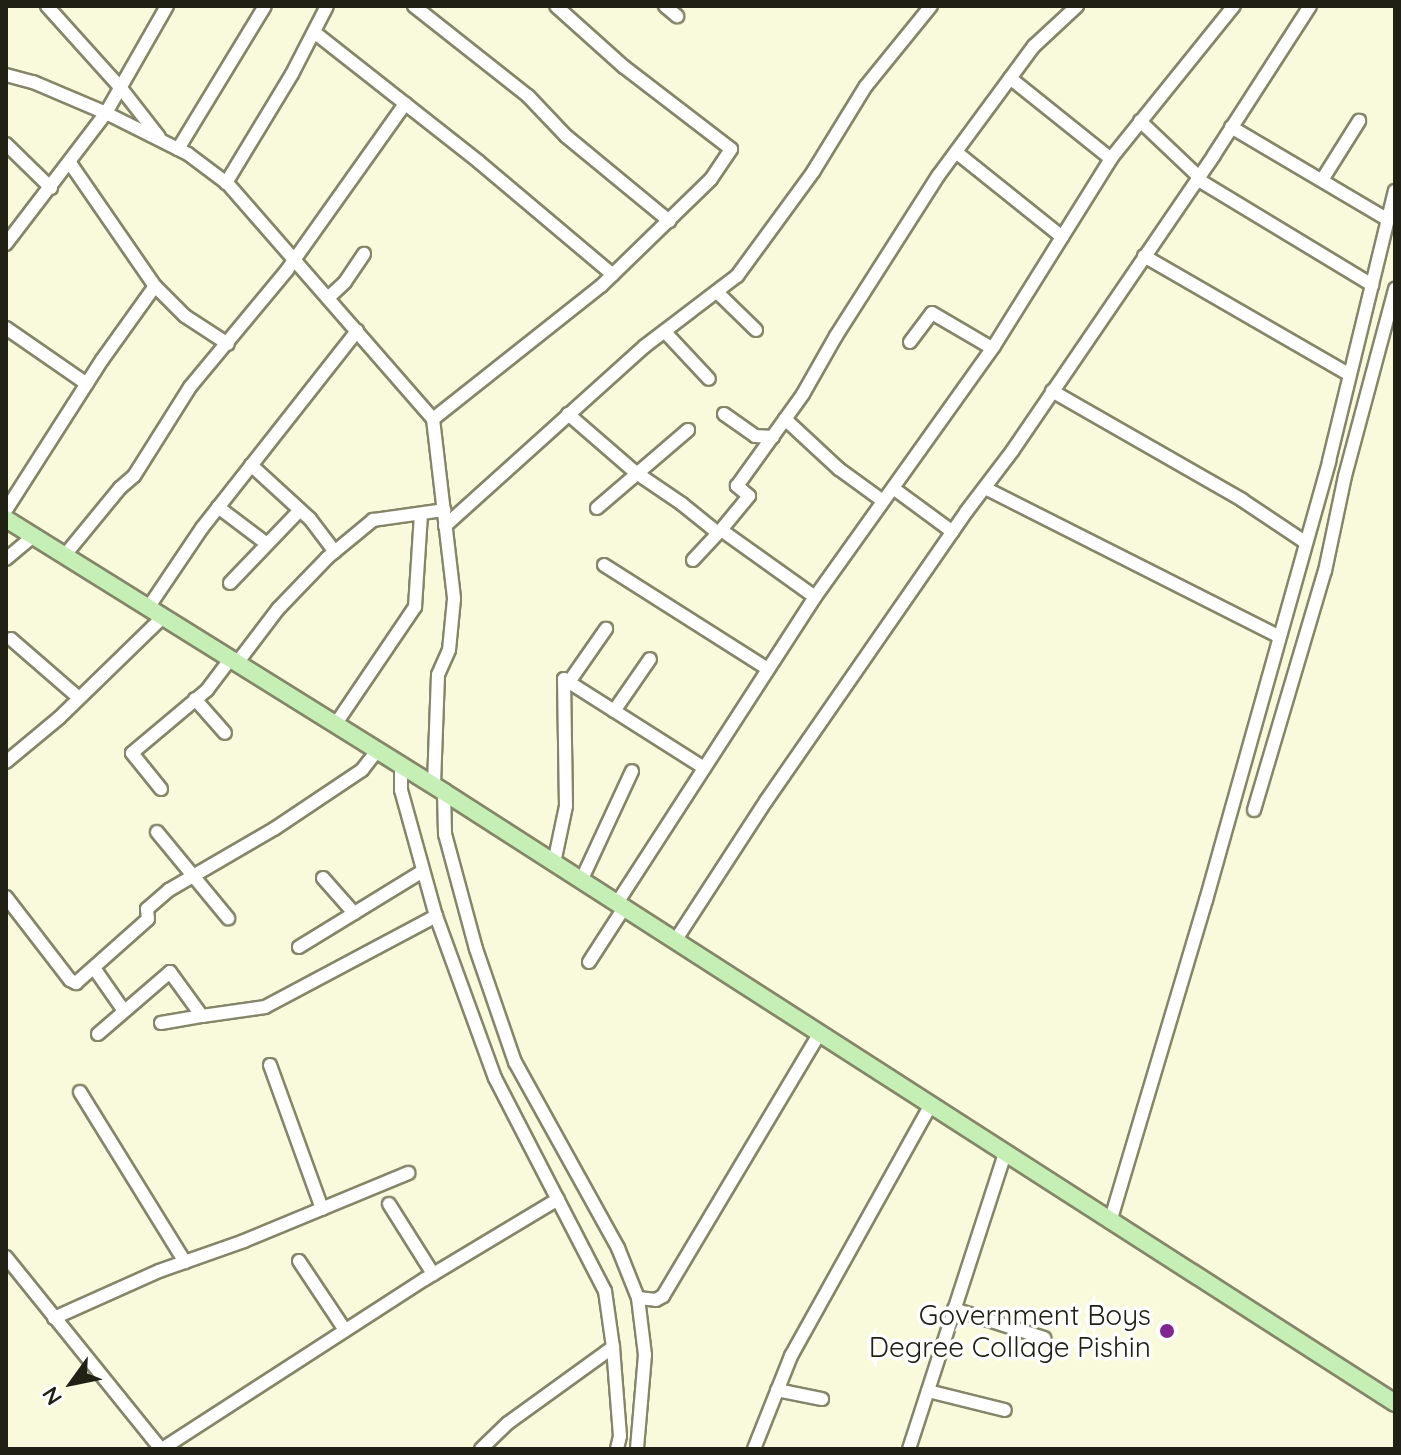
<!DOCTYPE html>
<html>
<head>
<meta charset="utf-8">
<style>
	body { margin:0 }
	#map { position:relative; width:1401px; height:1455px; overflow:hidden; background:#f9fadb; font-family:Quicksand,sans-serif }
	div>[style] { position:absolute }
	[style*='--x'] { left:calc(var(--x)*1px); top:calc(var(--y)*1px); width:calc(var(--w)*1px); rotate:calc(var(--a)*1deg) }
	.roads { filter:drop-shadow(2px 0 #858669) drop-shadow(-2px 0 #858669) drop-shadow(0 2px #858669) drop-shadow(0 -2px #858669) }
	.minor>* { height:12px; margin:-6px; padding:0 6px; transform-origin:6px; border-radius:6px; background:#fff }
	.major>* { height:16px; margin:-8px; padding:0 8px; transform-origin:8px; border-radius:8px; background:#c5efb5 }
	.dots>* { width:22px; height:22px; translate:-50% -50%; box-sizing:border-box; border:4px solid #fff; border-radius:50% }
	span { translate:-50% -50%; white-space:nowrap; text-align:center; line-height:1.15; -webkit-text-stroke:7px #fff; paint-order:stroke }
	.poi-label { font-size:28px; color:#202015 }
	.right { translate:-100% -50%; text-align:right }
	.frame { position:absolute; inset:0; border:8px solid #202015; pointer-events:none }
	.north { position:absolute; left:32px; top:1343px; width:80px; height:80px; -webkit-text-stroke:6px #fff; paint-order:stroke; rotate:237deg; font-size:22px; font-weight:700; line-height:32px; text-align:center; color:#202015 }
	.north::after { content:''; display:block; margin:auto; width:28px; height:36px; background:#202015; clip-path:polygon(50% 0,100% 100%,50% 72%,0 100%) }
</style>
</head>
<body>
<div id="map">
	<div class="roads">
		<div class="minor">
			<i style="--x:47;--y:6;--w:109;--a:48"></i>
			<i style="--x:120;--y:87;--w:63;--a:52"></i>
			<i style="--x:167;--y:6;--w:123;--a:119.7"></i>
			<i style="--x:106;--y:113;--w:92;--a:26.6"></i>
			<i style="--x:188;--y:154;--w:50;--a:36.9"></i>
			<i style="--x:228;--y:184;--w:312;--a:48.9"></i>
			<i style="--x:433;--y:419;--w:181;--a:83.3"></i>
			<i style="--x:454;--y:599;--w:51;--a:95.6"></i>
			<i style="--x:449;--y:650;--w:27;--a:114"></i>
			<i style="--x:438;--y:675;--w:111;--a:92.1"></i>
			<i style="--x:414;--y:6;--w:145;--a:38.3"></i>
			<i style="--x:528;--y:96;--w:55;--a:46.5"></i>
			<i style="--x:566;--y:136;--w:134;--a:39.5"></i>
			<i style="--x:665;--y:6;--w:16;--a:40"></i>
			<i style="--x:314;--y:32;--w:210;--a:38.2"></i>
			<i style="--x:479;--y:162;--w:175;--a:40.1"></i>
			<i style="--x:6;--y:75;--w:28;--a:15"></i>
			<i style="--x:33;--y:82;--w:79;--a:23"></i>
			<i style="--x:106;--y:113;--w:165;--a:127.4"></i>
			<i style="--x:1010;--y:78;--w:129;--a:38.7"></i>
			<i style="--x:1140;--y:121;--w:81;--a:43.5"></i>
			<i style="--x:1231;--y:127;--w:182;--a:30.6"></i>
			<i style="--x:6;--y:144;--w:63;--a:44.4"></i>
			<i style="--x:178;--y:149;--w:167;--a:-58.7"></i>
			<i style="--x:956;--y:152;--w:136;--a:38.7"></i>
			<i style="--x:70;--y:163;--w:150;--a:55.4"></i>
			<i style="--x:1197;--y:179;--w:205;--a:31.2"></i>
			<i style="--x:1322;--y:180;--w:70;--a:-57.9"></i>
			<i style="--x:226;--y:183;--w:127;--a:-58.8"></i>
			<i style="--x:292;--y:74;--w:76;--a:-62.8"></i>
			<i style="--x:1144;--y:256;--w:236;--a:30"></i>
			<i style="--x:718;--y:293;--w:53;--a:44.2"></i>
			<i style="--x:328;--y:298;--w:23;--a:-43"></i>
			<i style="--x:345;--y:282;--w:34;--a:-56"></i>
			<i style="--x:6;--y:328;--w:98;--a:34.7"></i>
			<i style="--x:665;--y:332;--w:64;--a:46.9"></i>
			<i style="--x:910;--y:342;--w:36;--a:-53"></i>
			<i style="--x:932;--y:313;--w:69;--a:30.3"></i>
			<i style="--x:1052;--y:391;--w:219;--a:29.8"></i>
			<i style="--x:1242;--y:500;--w:76;--a:33.7"></i>
			<i style="--x:568;--y:414;--w:89;--a:40.9"></i>
			<i style="--x:635;--y:472;--w:57;--a:34.2"></i>
			<i style="--x:682;--y:504;--w:46;--a:38.9"></i>
			<i style="--x:724;--y:414;--w:38;--a:35"></i>
			<i style="--x:755;--y:436;--w:18;--a:3"></i>
			<i style="--x:433;--y:419;--w:214;--a:-38.4"></i>
			<i style="--x:601;--y:286;--w:153;--a:-44.2"></i>
			<i style="--x:711;--y:179;--w:36;--a:-56"></i>
			<i style="--x:731;--y:149;--w:135;--a:-142.5"></i>
			<i style="--x:624;--y:67;--w:91;--a:-138.1"></i>
			<i style="--x:785;--y:419;--w:74;--a:42.8"></i>
			<i style="--x:839;--y:469;--w:54;--a:36"></i>
			<i style="--x:251;--y:465;--w:80;--a:42.5"></i>
			<i style="--x:310;--y:519;--w:41;--a:52.9"></i>
			<i style="--x:893;--y:488;--w:74;--a:36.3"></i>
			<i style="--x:985;--y:488;--w:328;--a:26.8"></i>
			<i style="--x:218;--y:507;--w:61;--a:37.1"></i>
			<i style="--x:597;--y:508;--w:120;--a:-40.6"></i>
			<i style="--x:6;--y:510;--w:178;--a:-57.4"></i>
			<i style="--x:102;--y:360;--w:91;--a:-54.4"></i>
			<i style="--x:155;--y:286;--w:42;--a:45"></i>
			<i style="--x:185;--y:316;--w:51;--a:33.1"></i>
			<i style="--x:445;--y:526;--w:269;--a:-42"></i>
			<i style="--x:645;--y:346;--w:116;--a:-37.3"></i>
			<i style="--x:737;--y:276;--w:129;--a:-53.8"></i>
			<i style="--x:813;--y:172;--w:101;--a:-58.4"></i>
			<i style="--x:866;--y:86;--w:103;--a:-50.9"></i>
			<i style="--x:65;--y:555;--w:87;--a:-50.6"></i>
			<i style="--x:120;--y:488;--w:18;--a:-41"></i>
			<i style="--x:134;--y:476;--w:105;--a:-57.8"></i>
			<i style="--x:190;--y:387;--w:152;--a:-50.3"></i>
			<i style="--x:287;--y:270;--w:204;--a:-54.6"></i>
			<i style="--x:6;--y:559;--w:35;--a:-40"></i>
			<i style="--x:693;--y:560;--w:41;--a:-47"></i>
			<i style="--x:604;--y:565;--w:194;--a:32.4"></i>
			<i style="--x:230;--y:583;--w:101;--a:-46.2"></i>
			<i style="--x:815;--y:597;--w:115;--a:-144.5"></i>
			<i style="--x:721;--y:530;--w:44;--a:-50.5"></i>
			<i style="--x:749;--y:496;--w:16;--a:-140"></i>
			<i style="--x:737;--y:486;--w:113;--a:-54.3"></i>
			<i style="--x:803;--y:394;--w:67;--a:-60.4"></i>
			<i style="--x:836;--y:336;--w:190;--a:-57.5"></i>
			<i style="--x:938;--y:176;--w:162;--a:-53.6"></i>
			<i style="--x:1034;--y:46;--w:59;--a:-42.9"></i>
			<i style="--x:148;--y:608;--w:97;--a:-56"></i>
			<i style="--x:202;--y:528;--w:251;--a:-51.8"></i>
			<i style="--x:11;--y:639;--w:90;--a:40.9"></i>
			<i style="--x:237;--y:663;--w:68;--a:-52.8"></i>
			<i style="--x:278;--y:609;--w:71;--a:-46.1"></i>
			<i style="--x:327;--y:558;--w:60;--a:-39.6"></i>
			<i style="--x:373;--y:520;--w:72;--a:-8"></i>
			<i style="--x:564;--y:679;--w:166;--a:32.4"></i>
			<i style="--x:569;--y:682;--w:65;--a:-55.1"></i>
			<i style="--x:195;--y:699;--w:45;--a:48.6"></i>
			<i style="--x:614;--y:711;--w:63;--a:-55.3"></i>
			<i style="--x:335;--y:725;--w:143;--a:-55.9"></i>
			<i style="--x:415;--y:607;--w:93;--a:-86.3"></i>
			<i style="--x:6;--y:762;--w:69;--a:-39.7"></i>
			<i style="--x:59;--y:718;--w:145;--a:-44.2"></i>
			<i style="--x:401;--y:766;--w:24;--a:90"></i>
			<i style="--x:401;--y:790;--w:131;--a:74.5"></i>
			<i style="--x:436;--y:916;--w:172;--a:70"></i>
			<i style="--x:495;--y:1078;--w:240;--a:62.7"></i>
			<i style="--x:605;--y:1291;--w:57;--a:81.9"></i>
			<i style="--x:613;--y:1347;--w:89;--a:85.5"></i>
			<i style="--x:620;--y:1436;--w:13;--a:103"></i>
			<i style="--x:161;--y:789;--w:46;--a:-128.9"></i>
			<i style="--x:132;--y:753;--w:98;--a:-40"></i>
			<i style="--x:207;--y:690;--w:39;--a:-53"></i>
			<i style="--x:444;--y:792;--w:42;--a:88.6"></i>
			<i style="--x:445;--y:834;--w:119;--a:74.9"></i>
			<i style="--x:476;--y:949;--w:120;--a:71"></i>
			<i style="--x:515;--y:1062;--w:213;--a:61"></i>
			<i style="--x:618;--y:1248;--w:54;--a:68.2"></i>
			<i style="--x:638;--y:1298;--w:57;--a:83"></i>
			<i style="--x:645;--y:1355;--w:94;--a:94.9"></i>
			<i style="--x:1254;--y:810;--w:249;--a:-73.5"></i>
			<i style="--x:1325;--y:571;--w:97;--a:-78.1"></i>
			<i style="--x:1345;--y:476;--w:194;--a:-75"></i>
			<i style="--x:157;--y:832;--w:112;--a:50.5"></i>
			<i style="--x:554;--y:863;--w:58;--a:-78.1"></i>
			<i style="--x:566;--y:806;--w:127;--a:-90.9"></i>
			<i style="--x:323;--y:878;--w:47;--a:48.5"></i>
			<i style="--x:581;--y:881;--w:121;--a:-65.1"></i>
			<i style="--x:6;--y:897;--w:105;--a:52.4"></i>
			<i style="--x:70;--y:980;--w:7;--a:27"></i>
			<i style="--x:76;--y:983;--w:96;--a:-41.6"></i>
			<i style="--x:148;--y:919;--w:10;--a:-96"></i>
			<i style="--x:147;--y:909;--w:29;--a:-41"></i>
			<i style="--x:169;--y:890;--w:121;--a:-30.2"></i>
			<i style="--x:274;--y:829;--w:106;--a:-33.8"></i>
			<i style="--x:362;--y:770;--w:24;--a:-52"></i>
			<i style="--x:617;--y:903;--w:364;--a:-57.1"></i>
			<i style="--x:815;--y:597;--w:308;--a:-54.5"></i>
			<i style="--x:994;--y:346;--w:223;--a:-58"></i>
			<i style="--x:1112;--y:157;--w:194;--a:-51.1"></i>
			<i style="--x:675;--y:941;--w:167;--a:-57"></i>
			<i style="--x:766;--y:801;--w:351;--a:-55.3"></i>
			<i style="--x:966;--y:512;--w:78;--a:-52.8"></i>
			<i style="--x:1013;--y:450;--w:357;--a:-55.7"></i>
			<i style="--x:1214;--y:155;--w:177;--a:-57.2"></i>
			<i style="--x:299;--y:947;--w:145;--a:-31.5"></i>
			<i style="--x:589;--y:962;--w:64;--a:-57.1"></i>
			<i style="--x:94;--y:968;--w:52;--a:55.1"></i>
			<i style="--x:161;--y:1023;--w:42;--a:-9.7"></i>
			<i style="--x:98;--y:1034;--w:95;--a:-40.7"></i>
			<i style="--x:170;--y:972;--w:54;--a:54"></i>
			<i style="--x:202;--y:1016;--w:64;--a:-8.1"></i>
			<i style="--x:265;--y:1007;--w:194;--a:-28"></i>
			<i style="--x:270;--y:1065;--w:153;--a:70.1"></i>
			<i style="--x:80;--y:1092;--w:200;--a:58.3"></i>
			<i style="--x:389;--y:1204;--w:83;--a:57.8"></i>
			<i style="--x:1110;--y:1222;--w:336;--a:-73.4"></i>
			<i style="--x:1206;--y:900;--w:456;--a:-74.3"></i>
			<i style="--x:1329;--y:461;--w:278;--a:-76.3"></i>
			<i style="--x:6;--y:1257;--w:247;--a:51.1"></i>
			<i style="--x:299;--y:1261;--w:83;--a:56.3"></i>
			<i style="--x:638;--y:1298;--w:18;--a:6"></i>
			<i style="--x:656;--y:1300;--w:8;--a:-30"></i>
			<i style="--x:663;--y:1296;--w:305;--a:-59.2"></i>
			<i style="--x:954;--y:1309;--w:95;--a:17.9"></i>
			<i style="--x:54;--y:1318;--w:115;--a:-24.1"></i>
			<i style="--x:159;--y:1271;--w:90;--a:-19.4"></i>
			<i style="--x:244;--y:1241;--w:178;--a:-22.5"></i>
			<i style="--x:777;--y:1390;--w:46;--a:11.3"></i>
			<i style="--x:928;--y:1391;--w:79;--a:13.9"></i>
			<i style="--x:162;--y:1449;--w:313;--a:-32.9"></i>
			<i style="--x:425;--y:1279;--w:155;--a:-31"></i>
			<i style="--x:481;--y:1449;--w:37;--a:-44"></i>
			<i style="--x:508;--y:1423;--w:130;--a:-35.9"></i>
			<i style="--x:754;--y:1449;--w:100;--a:-68.3"></i>
			<i style="--x:791;--y:1356;--w:286;--a:-60.9"></i>
			<i style="--x:909;--y:1449;--w:310;--a:-72"></i>
		</div>
		<div class="major">
			<i style="--x:6;--y:519;--w:516;--a:31.93"></i>
			<i style="--x:444;--y:792;--w:1130;--a:32.72"></i>
		</div>
	</div>
	<div class="dots">
		<i style="left:1167px;top:1331px;background:#812591"></i>
	</div>
	<div class="poi-label">
		<span class="right" style="left:1151px;top:1331px">Government Boys<br>Degree Collage Pishin</span>
	</div>
	<div class="frame"></div>
	<div class="north">N</div>
</div>
</body>
</html>
